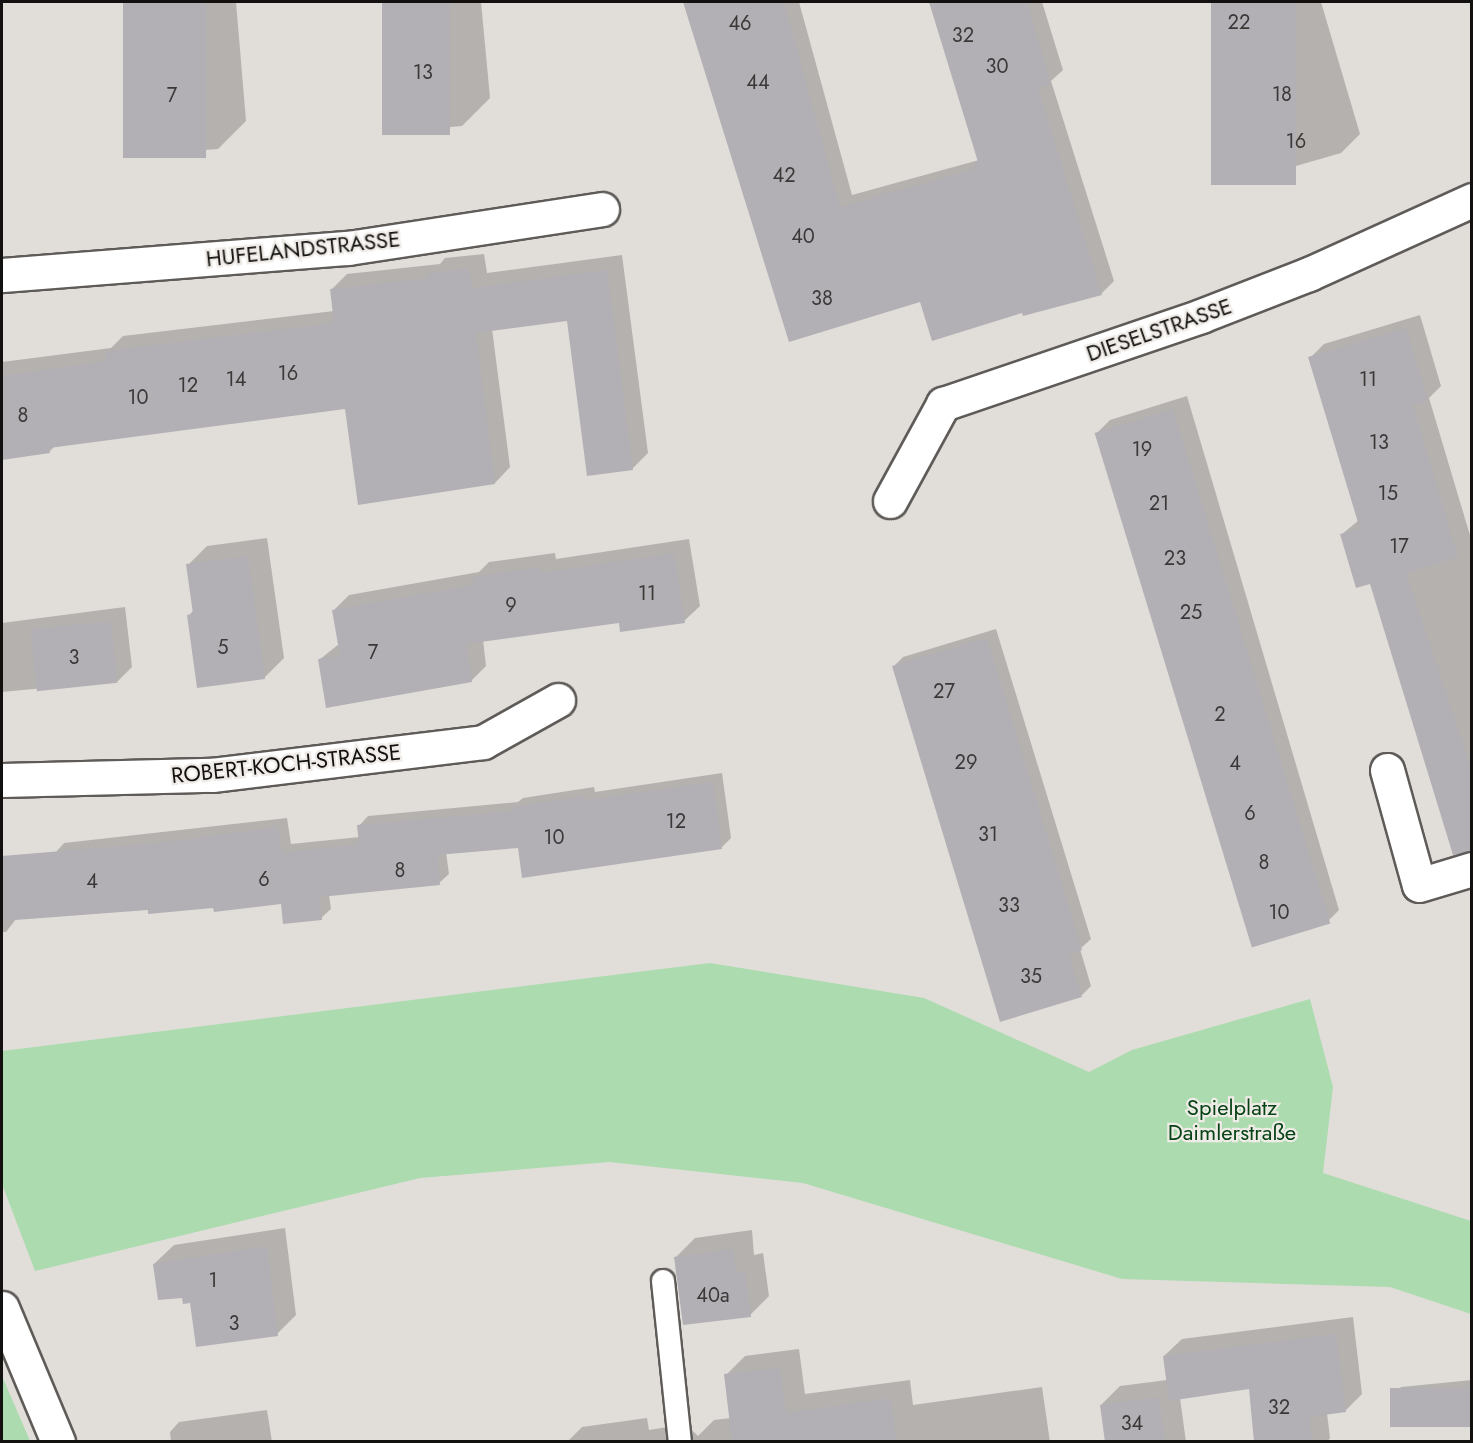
<!DOCTYPE html>
<html>
<head>
<meta charset="utf-8">
<style>
	body { margin:0 }
	#map { position:relative; width:1473px; height:1443px; overflow:hidden; background:#e1deda; font-family:Jost,sans-serif }
	div>[style] { position:absolute }
	[style*='--x'] { left:calc(var(--x)*1px); top:calc(var(--y)*1px); width:calc(var(--w)*1px); rotate:calc(var(--a)*1deg) }
	.green>* { inset:0; background:#abdbae }
	.shadow>* { inset:0; background:#0003 }
	.building>* { inset:0; background:#b2b0b5; transform-origin:0 0 }
	.roads { filter:drop-shadow(2px 0 #5e5b58) drop-shadow(-2px 0 #5e5b58) drop-shadow(0 2px #5e5b58) drop-shadow(0 -2px #5e5b58) }
	.service>* { height:22px; margin:-11px; padding:0 11px; transform-origin:11px; border-radius:11px; background:#fff }
	.minor>* { height:33px; margin:-16.5px; padding:0 16.5px; transform-origin:16.5px; border-radius:16.5px; background:#fff }
	span { translate:-50% -50%; white-space:nowrap; text-align:center; line-height:1.15; -webkit-text-stroke:4.5px #efebe7; paint-order:stroke }
	.number-label { font-size:20px; color:#3a3938 }
	.number-label span { -webkit-text-stroke-width:0 }
	.street-label { font-size:22px; color:#12110f }
	.park-label { font-size:22px; color:#054214 }
	.frame { position:absolute; inset:0; border:3px solid #12110f; pointer-events:none }
</style>
</head>
<body>
<div id="map">
	<div class="green">
		<i style="clip-path:polygon(710px 963px,924px 998px,1089px 1072px,1132px 1050px,1310px 999px,1333px 1087px,1323px 1173px,1471px 1221px,1471px 1314px,1390px 1287px,1122px 1279px,803px 1183px,609px 1162px,420px 1178px,35px 1271px,2px 1184px,2px 1051px)"></i>
		<i style="clip-path:polygon(2px 1376px,30px 1441px,2px 1441px)"></i>
	</div>
	<div class="shadow">
		<i style="clip-path:polygon(124px 2px,236px 2px,246px 121px,218px 149px,137px 155px)"></i>
		<i style="clip-path:polygon(384px 2px,481px 2px,490px 98px,462px 126px,396px 132px)"></i>
		<i style="clip-path:polygon(685px 2px,799px 2px,852px 195px,979px 160px,931px 2px,1042px 2px,1063px 70px,1051px 81px,1114px 281px,1102px 293px,1024px 314px,1023px 311px,921px 300px,790px 340px)"></i>
		<i style="clip-path:polygon(1212px 2px,1321px 2px,1360px 134px,1341px 153px,1265px 175px)"></i>
		<i style="clip-path:polygon(484px 254px,487px 273px,622px 255px,648px 453px,632px 469px,569px 319px,492px 329px,510px 467px,495px 483px,347px 407px,56px 445px,49px 452px,2px 458px,2px 362px,111px 348px,123px 336px,334px 311px,331px 290px,347px 274px,440px 264px,445px 258px)"></i>
		<i style="clip-path:polygon(1420px 315px,1441px 386px,1429px 398px,1472px 542px,1472px 837px,1371px 582px,1341px 535px,1359px 520px,1310px 358px,1324px 344px)"></i>
		<i style="clip-path:polygon(1187px 396px,1339px 910px,1325px 924px,1096px 434px,1110px 420px)"></i>
		<i style="clip-path:polygon(267px 538px,284px 658px,264px 678px,189px 615px,194px 610px,188px 565px,207px 546px)"></i>
		<i style="clip-path:polygon(689px 539px,700px 606px,684px 621px,620px 621px,483px 640px,486px 666px,471px 681px,319px 660px,339px 644px,334px 610px,349px 595px,479px 572px,489px 562px,555px 553px,556px 559px)"></i>
		<i style="clip-path:polygon(125px 607px,132px 667px,118px 681px,2px 692px,2px 623px)"></i>
		<i style="clip-path:polygon(996px 629px,1091px 939px,1080px 949px,1091px 986px,1082px 995px,1001px 1020px,894px 666px,903px 657px)"></i>
		<i style="clip-path:polygon(722px 773px,731px 838px,722px 847px,519px 846px,446px 852px,449px 874px,439px 883px,329px 895px,331px 909px,321px 918px,282px 902px,149px 908px,16px 919px,6px 932px,2px 932px,2px 859px,55px 853px,64px 843px,287px 818px,291px 844px,360px 837px,359px 826px,368px 816px,518px 802px,523px 798px,594px 787px,595px 792px)"></i>
		<i style="clip-path:polygon(285px 1228px,296px 1315px,277px 1334px,184px 1296px,154px 1264px,174px 1245px)"></i>
		<i style="clip-path:polygon(752px 1230px,754px 1255px,763px 1253px,769px 1296px,750px 1315px,676px 1257px,695px 1238px)"></i>
		<i style="clip-path:polygon(1353px 1317px,1362px 1394px,1345px 1411px,1327px 1413px,1330px 1438px,1327px 1442px,1256px 1442px,1250px 1387px,1180px 1398px,1186px 1442px,1106px 1442px,1101px 1405px,1120px 1386px,1167px 1380px,1164px 1356px,1182px 1339px)"></i>
		<i style="clip-path:polygon(799px 1349px,805px 1394px,910px 1380px,913px 1405px,1042px 1387px,1050px 1442px,567px 1442px,582px 1427px,647px 1418px,649px 1430px,686px 1424px,698px 1436px,714px 1420px,731px 1418px,726px 1375px,745px 1356px)"></i>
		<i style="clip-path:polygon(1472px 1380px,1472px 1425px,1391px 1397px,1401px 1387px)"></i>
		<i style="clip-path:polygon(267px 1410px,272px 1442px,171px 1442px,170px 1432px,179px 1422px)"></i>
	</div>
	<div class="building">
		<i style="left:123px;top:2px;width:83px;height:156px"></i>
		<i style="left:382px;top:2px;width:68px;height:133px"></i>
		<i style="clip-path:polygon(683px 2px,784px 2px,840px 207px,975px 169px,973px 164px,978px 162px,929px 2px,1027px 2px,1051px 84px,1038px 88px,1102px 295px,1023px 316px,1022px 313px,932px 341px,920px 302px,789px 342px)"></i>
		<i style="left:1211px;top:2px;width:85px;height:183px"></i>
		<i style="clip-path:polygon(469px 268px,472px 288px,607px 270px,633px 470px,587px 476px,567px 321px,476px 333px,495px 484px,358px 505px,345px 409px,49px 448px,50px 453px,2px 460px,2px 376px,107px 361px,106px 351px,334px 323px,330px 289px,429px 278px,428px 273px)"></i>
		<i style="clip-path:polygon(1406px 328px,1428px 401px,1413px 405px,1458px 557px,1406px 573px,1472px 772px,1472px 851px,1453px 855px,1370px 584px,1356px 588px,1340px 534px,1360px 529px,1308px 357px)"></i>
		<i style="left:1173px;top:409px;width:538px;height:82px;rotate:73deg"></i>
		<i style="clip-path:polygon(674px 553px,685px 623px,620px 632px,619px 623px,466px 644px,472px 682px,326px 708px,318px 659px,340px 656px,332px 610px,474px 585px,472px 577px,540px 567px,541px 573px)"></i>
		<i style="clip-path:polygon(248px 556px,265px 679px,197px 688px,187px 615px,193px 614px,186px 564px)"></i>
		<i style="left:111px;top:621px;width:62px;height:81px;rotate:84deg"></i>
		<i style="clip-path:polygon(987px 638px,1082px 950px,1069px 954px,1082px 997px,1000px 1022px,892px 666px)"></i>
		<i style="clip-path:polygon(713px 782px,722px 849px,522px 878px,518px 848px,437px 855px,440px 885px,320px 897px,322px 920px,283px 924px,281px 904px,214px 912px,213px 908px,148px 914px,148px 910px,2px 921px,2px 856px,158px 843px,278px 827px,282px 853px,359px 844px,357px 825px,512px 811px,512px 807px,585px 796px,586px 800px)"></i>
		<i style="clip-path:polygon(267px 1246px,278px 1336px,196px 1347px,190px 1303px,183px 1304px,182px 1298px,158px 1300px,153px 1264px)"></i>
		<i style="clip-path:polygon(733px 1249px,736px 1273px,745px 1272px,751px 1317px,683px 1325px,674px 1257px)"></i>
		<i style="clip-path:polygon(1336px 1334px,1346px 1412px,1309px 1417px,1312px 1442px,1254px 1442px,1249px 1389px,1169px 1401px,1163px 1356px)"></i>
		<i style="clip-path:polygon(780px 1368px,786px 1413px,891px 1398px,896px 1442px,732px 1442px,724px 1374px)"></i>
		<i style="left:1472px;top:1388px;width:39px;height:82px;rotate:90deg"></i>
		<i style="clip-path:polygon(1159px 1397px,1165px 1442px,1105px 1442px,1100px 1405px)"></i>
	</div>
	<div class="roads">
		<div class="service">
			<i style="--x:663;--y:1281;--w:162;--a:84"></i>
		</div>
		<div class="minor">
			<i style="--x:2;--y:275;--w:347;--a:-4.5"></i>
			<i style="--x:348;--y:248;--w:257;--a:-8.7"></i>
			<i style="--x:890;--y:501;--w:111;--a:-61.3"></i>
			<i style="--x:943;--y:404;--w:273;--a:-18.8"></i>
			<i style="--x:1201;--y:316;--w:116;--a:-21.3"></i>
			<i style="--x:1309;--y:274;--w:179;--a:-24.4"></i>
			<i style="--x:1387;--y:770;--w:119;--a:74.5"></i>
			<i style="--x:1419;--y:885;--w:55;--a:-16.8"></i>
			<i style="--x:2;--y:780;--w:210;--a:-1.4"></i>
			<i style="--x:212;--y:775;--w:273;--a:-6.9"></i>
			<i style="--x:483;--y:742;--w:86;--a:-29.2"></i>
			<i style="--x:2;--y:1308;--w:145;--a:67.3"></i>
		</div>
	</div>
	<div class="number-label">
		<span style="left:1239px;top:22px">22</span>
		<span style="left:740px;top:23px">46</span>
		<span style="left:963px;top:35px">32</span>
		<span style="left:997px;top:66px">30</span>
		<span style="left:423px;top:72px">13</span>
		<span style="left:758px;top:82px">44</span>
		<span style="left:1282px;top:94px">18</span>
		<span style="left:172px;top:95px">7</span>
		<span style="left:1296px;top:141px">16</span>
		<span style="left:784px;top:175px">42</span>
		<span style="left:803px;top:236px">40</span>
		<span style="left:822px;top:298px">38</span>
		<span style="left:288px;top:373px">16</span>
		<span style="left:236px;top:379px">14</span>
		<span style="left:1368px;top:379px">11</span>
		<span style="left:188px;top:385px">12</span>
		<span style="left:138px;top:397px">10</span>
		<span style="left:23px;top:415px">8</span>
		<span style="left:1379px;top:442px">13</span>
		<span style="left:1142px;top:449px">19</span>
		<span style="left:1388px;top:493px">15</span>
		<span style="left:1159px;top:503px">21</span>
		<span style="left:1399px;top:546px">17</span>
		<span style="left:1175px;top:558px">23</span>
		<span style="left:647px;top:593px">11</span>
		<span style="left:511px;top:605px">9</span>
		<span style="left:1191px;top:612px">25</span>
		<span style="left:223px;top:647px">5</span>
		<span style="left:373px;top:652px">7</span>
		<span style="left:74px;top:657px">3</span>
		<span style="left:944px;top:691px">27</span>
		<span style="left:1220px;top:714px">2</span>
		<span style="left:966px;top:762px">29</span>
		<span style="left:1235px;top:763px">4</span>
		<span style="left:1250px;top:813px">6</span>
		<span style="left:676px;top:821px">12</span>
		<span style="left:988px;top:834px">31</span>
		<span style="left:554px;top:837px">10</span>
		<span style="left:1264px;top:862px">8</span>
		<span style="left:400px;top:870px">8</span>
		<span style="left:264px;top:879px">6</span>
		<span style="left:92px;top:881px">4</span>
		<span style="left:1009px;top:905px">33</span>
		<span style="left:1279px;top:912px">10</span>
		<span style="left:1031px;top:976px">35</span>
		<span style="left:213px;top:1280px">1</span>
		<span style="left:713px;top:1295px">40a</span>
		<span style="left:234px;top:1323px">3</span>
		<span style="left:1279px;top:1407px">32</span>
		<span style="left:1132px;top:1423px">34</span>
	</div>
	<div class="street-label">
		<span style="left:303px;top:249px;rotate:-6deg">HUFELANDSTRASSE</span>
		<span style="left:1159px;top:330px;rotate:-19deg">DIESELSTRASSE</span>
		<span style="left:286px;top:764px;rotate:-6deg">ROBERT-KOCH-STRASSE</span>
	</div>
	<div class="park-label">
		<span style="left:1232px;top:1120px">Spielplatz<br>Daimlerstraße</span>
	</div>
	<div class="frame"></div>
</div>
</body>
</html>
